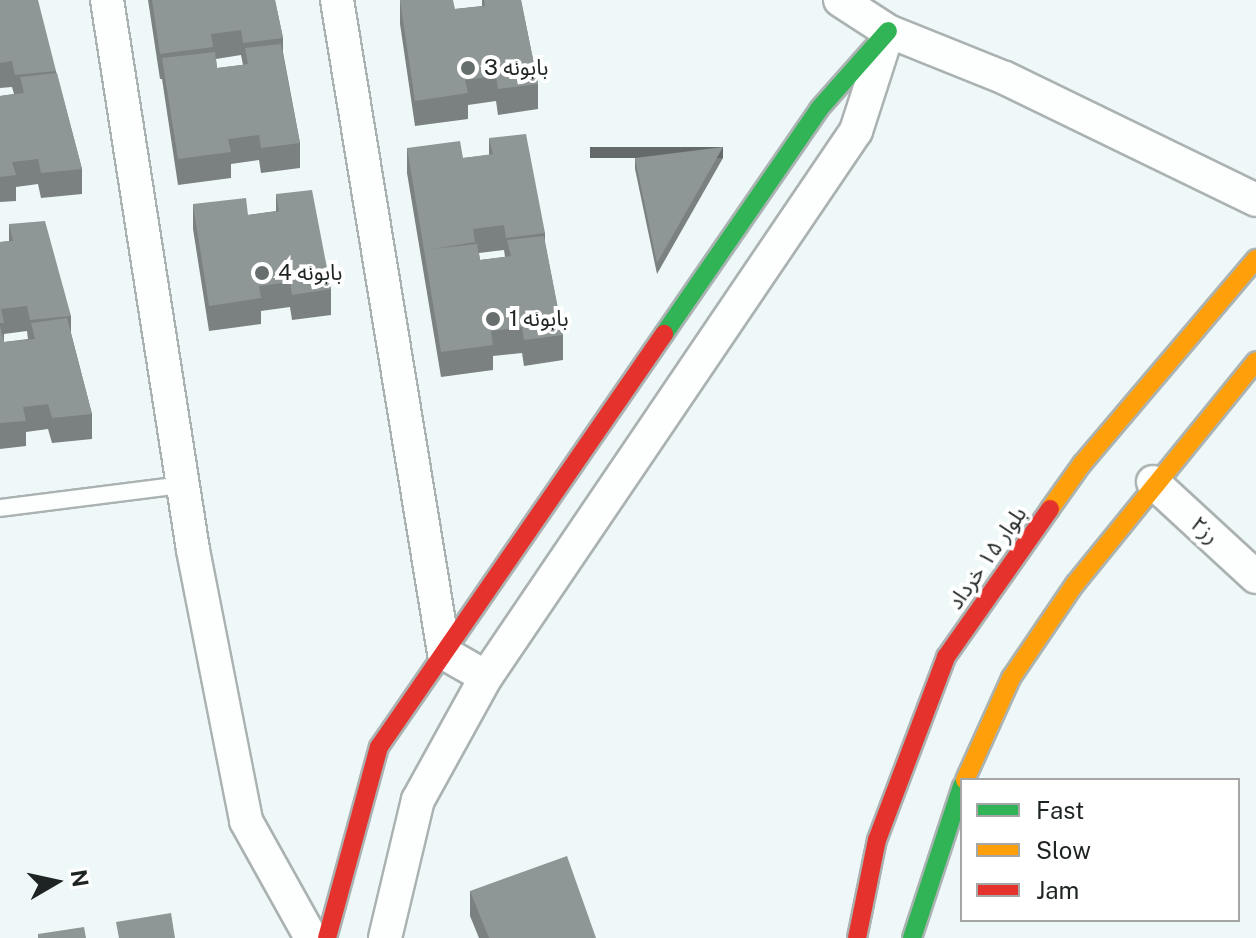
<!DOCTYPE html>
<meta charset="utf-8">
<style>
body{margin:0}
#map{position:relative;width:1256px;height:938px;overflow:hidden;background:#eff8f8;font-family:"Public Sans","Noto Sans Arabic",sans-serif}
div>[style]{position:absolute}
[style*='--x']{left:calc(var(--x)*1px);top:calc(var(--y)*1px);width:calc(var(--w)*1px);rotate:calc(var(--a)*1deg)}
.roads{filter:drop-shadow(2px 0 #abb2b2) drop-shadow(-2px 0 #abb2b2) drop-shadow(0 2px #abb2b2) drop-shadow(0 -2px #abb2b2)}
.lane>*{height:16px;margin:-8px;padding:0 8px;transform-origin:8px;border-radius:8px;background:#fdfefe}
.street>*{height:32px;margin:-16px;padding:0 16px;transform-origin:16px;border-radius:16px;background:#fdfefe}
.fast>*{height:18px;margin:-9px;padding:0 9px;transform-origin:9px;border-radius:9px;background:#30b455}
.slow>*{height:18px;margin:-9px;padding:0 9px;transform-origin:9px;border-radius:9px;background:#ff9f0a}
.jam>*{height:18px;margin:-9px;padding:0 9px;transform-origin:9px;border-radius:9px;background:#e5322d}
.wall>*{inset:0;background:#7b8181}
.shaded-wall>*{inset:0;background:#646969;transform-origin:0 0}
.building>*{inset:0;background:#8f9696}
.dots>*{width:22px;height:22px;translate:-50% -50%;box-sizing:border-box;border:4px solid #fff;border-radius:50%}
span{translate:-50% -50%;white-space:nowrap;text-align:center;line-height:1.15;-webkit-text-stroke:8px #fff;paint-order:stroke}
.poi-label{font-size:22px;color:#1e2424}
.left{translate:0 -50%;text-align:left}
.street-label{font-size:22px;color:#1e2424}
.legend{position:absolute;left:960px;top:778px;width:280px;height:144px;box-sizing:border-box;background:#fff;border:2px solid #a5a7a7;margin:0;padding:10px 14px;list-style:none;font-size:24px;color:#1e2424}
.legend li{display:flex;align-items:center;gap:16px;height:40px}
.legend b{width:40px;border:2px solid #a5a7a7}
.north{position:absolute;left:16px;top:842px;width:80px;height:80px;-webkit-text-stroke:6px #fff;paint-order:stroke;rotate:81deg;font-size:22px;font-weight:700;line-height:32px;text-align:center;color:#1e2424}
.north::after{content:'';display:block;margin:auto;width:28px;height:36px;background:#1e2424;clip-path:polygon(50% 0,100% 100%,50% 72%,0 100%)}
</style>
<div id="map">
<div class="roads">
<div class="lane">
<div style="--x:0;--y:508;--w:184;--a:-7.2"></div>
</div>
<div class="street">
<div style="--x:107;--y:0;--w:557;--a:81.11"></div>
<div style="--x:193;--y:550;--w:276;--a:78.9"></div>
<div style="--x:246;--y:821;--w:134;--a:60.9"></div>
<div style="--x:337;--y:0;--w:662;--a:80.69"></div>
<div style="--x:444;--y:653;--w:48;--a:29.7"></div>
<div style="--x:840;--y:0;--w:57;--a:32.9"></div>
<div style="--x:888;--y:31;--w:126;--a:21.9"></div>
<div style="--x:1005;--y:78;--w:279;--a:25.9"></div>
<div style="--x:1153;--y:482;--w:140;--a:42.7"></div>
<div style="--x:385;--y:938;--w:142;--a:-76.6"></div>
<div style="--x:418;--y:800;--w:141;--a:-61.1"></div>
<div style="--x:486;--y:677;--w:660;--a:-55.88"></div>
<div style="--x:856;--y:131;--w:95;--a:-72.1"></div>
</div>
<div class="fast">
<div style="--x:664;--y:334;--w:273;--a:-55.4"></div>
<div style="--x:819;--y:109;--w:104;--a:-48.5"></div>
<div style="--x:912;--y:938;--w:160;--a:-71.8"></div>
</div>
<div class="slow">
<div style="--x:1050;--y:509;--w:55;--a:-54.6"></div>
<div style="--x:1082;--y:464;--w:269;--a:-49.7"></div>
<div style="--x:965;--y:780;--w:112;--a:-65.7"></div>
<div style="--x:1011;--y:678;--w:114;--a:-55.8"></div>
<div style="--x:1075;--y:584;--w:287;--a:-50.9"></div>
</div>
<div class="jam">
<div style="--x:327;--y:938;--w:198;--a:-74.8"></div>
<div style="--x:379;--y:747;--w:502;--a:-55.39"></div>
<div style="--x:857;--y:938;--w:100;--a:-78.5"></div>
<div style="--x:877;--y:840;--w:196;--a:-69.3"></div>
<div style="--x:946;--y:657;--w:181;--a:-54.9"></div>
</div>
</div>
<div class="wall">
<div style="clip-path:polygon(0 0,56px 71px,82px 169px,82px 194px,41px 198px,38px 184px,16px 187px,16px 201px,0 202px,0 96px,14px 94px,12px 87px,0 88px)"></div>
<div style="clip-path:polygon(evenodd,148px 0,275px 0,283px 38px,283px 52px,300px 143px,300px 168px,261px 173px,259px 160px,231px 164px,231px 178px,178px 185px,162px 79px,160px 79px,148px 0,241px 55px,243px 65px,217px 68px,216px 59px,241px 55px)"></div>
<div style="clip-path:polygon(400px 0,455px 9px,482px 6px,482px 0,521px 0,538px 84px,538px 109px,498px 115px,496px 101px,468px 105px,468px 119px,415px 126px,400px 24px)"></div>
<div style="clip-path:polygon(evenodd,489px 138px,545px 233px,545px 243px,563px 335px,563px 360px,524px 366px,522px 353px,493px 356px,493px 370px,441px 377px,407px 173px,407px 148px,463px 158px,489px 155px,489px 138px,504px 250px,505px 257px,480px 260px,479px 253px,504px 250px)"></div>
<div style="clip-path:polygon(635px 158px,723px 158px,657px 274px,635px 169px)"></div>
<div style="clip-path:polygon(276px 194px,331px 289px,331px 315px,292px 320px,290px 307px,261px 311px,261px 324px,209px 331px,193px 229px,193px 204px,248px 215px,276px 211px)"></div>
<div style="clip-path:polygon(evenodd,9px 224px,71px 316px,71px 333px,92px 414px,92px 439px,52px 443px,48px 429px,26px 432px,26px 446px,0 449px,0 242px,9px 241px,9px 224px,27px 331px,28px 339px,4px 342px,4px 334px,27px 331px)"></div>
<div style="clip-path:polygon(470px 891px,596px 938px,479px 938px,470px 916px)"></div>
</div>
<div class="shaded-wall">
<div style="left:723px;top:147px;width:11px;height:133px;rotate:90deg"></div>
</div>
<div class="building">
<div style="clip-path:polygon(0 0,38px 0,56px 71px,15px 75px,12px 61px,0 63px)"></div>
<div style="clip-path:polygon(152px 0,275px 0,283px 38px,243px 43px,241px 30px,211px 34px,213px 47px,160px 54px)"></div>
<div style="clip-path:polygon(400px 0,453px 0,455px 9px,485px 6px,484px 0,521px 0,538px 84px,498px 89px,496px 76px,465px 80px,468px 93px,415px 101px)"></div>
<div style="clip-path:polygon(281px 44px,300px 143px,261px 148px,259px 135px,228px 139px,231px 152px,178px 159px,162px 58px,215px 52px,217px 68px,248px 64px,245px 48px)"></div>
<div style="clip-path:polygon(57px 73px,82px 169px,41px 173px,38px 159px,12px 162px,16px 175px,0 177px,0 96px,24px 93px,20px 77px)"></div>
<div style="clip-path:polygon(526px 134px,545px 233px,506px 238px,504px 225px,473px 229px,475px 242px,432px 249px,477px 244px,480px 260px,511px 256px,507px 240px,544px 236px,563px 335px,524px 340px,522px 327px,491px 331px,493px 345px,441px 352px,407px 148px,460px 141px,463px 158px,493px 154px,489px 138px)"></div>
<div style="clip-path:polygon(723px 147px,657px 263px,635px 158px)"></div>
<div style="clip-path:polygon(312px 190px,331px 289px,292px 295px,290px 282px,259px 286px,261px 298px,209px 306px,193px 204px,246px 198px,248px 215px,279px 211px,276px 194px)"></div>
<div style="clip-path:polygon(45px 221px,71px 316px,30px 320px,27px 306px,1px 309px,4px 323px,0 323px,0 242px,13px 241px,9px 224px)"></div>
<div style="clip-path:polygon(67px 318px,92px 414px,52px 418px,48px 404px,23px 407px,26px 421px,0 423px,0 326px,4px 342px,35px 339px,31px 323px)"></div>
<div style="clip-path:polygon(567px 856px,596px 938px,489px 938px,470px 891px)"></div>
<div style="clip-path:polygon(171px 913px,175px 938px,119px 938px,116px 922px)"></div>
<div style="clip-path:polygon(84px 927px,86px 938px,38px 938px,38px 934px)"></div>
</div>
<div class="dots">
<div style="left:468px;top:68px;background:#676e6e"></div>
<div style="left:262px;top:273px;background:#676e6e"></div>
<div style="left:493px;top:319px;background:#676e6e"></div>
</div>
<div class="poi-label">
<span class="left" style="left:484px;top:68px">بابونه 3</span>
<span class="left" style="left:278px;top:273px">بابونه 4</span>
<span class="left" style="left:509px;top:319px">بابونه 1</span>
</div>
<div class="street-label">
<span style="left:1205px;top:530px;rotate:43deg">رز۲</span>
<span style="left:987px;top:558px;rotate:-55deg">بلوار ۱۵ خرداد</span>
</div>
<ul class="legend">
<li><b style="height:10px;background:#30b455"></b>Fast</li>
<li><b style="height:10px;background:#ff9f0a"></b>Slow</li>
<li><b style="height:10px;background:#e5322d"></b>Jam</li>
</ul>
<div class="north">N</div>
</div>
